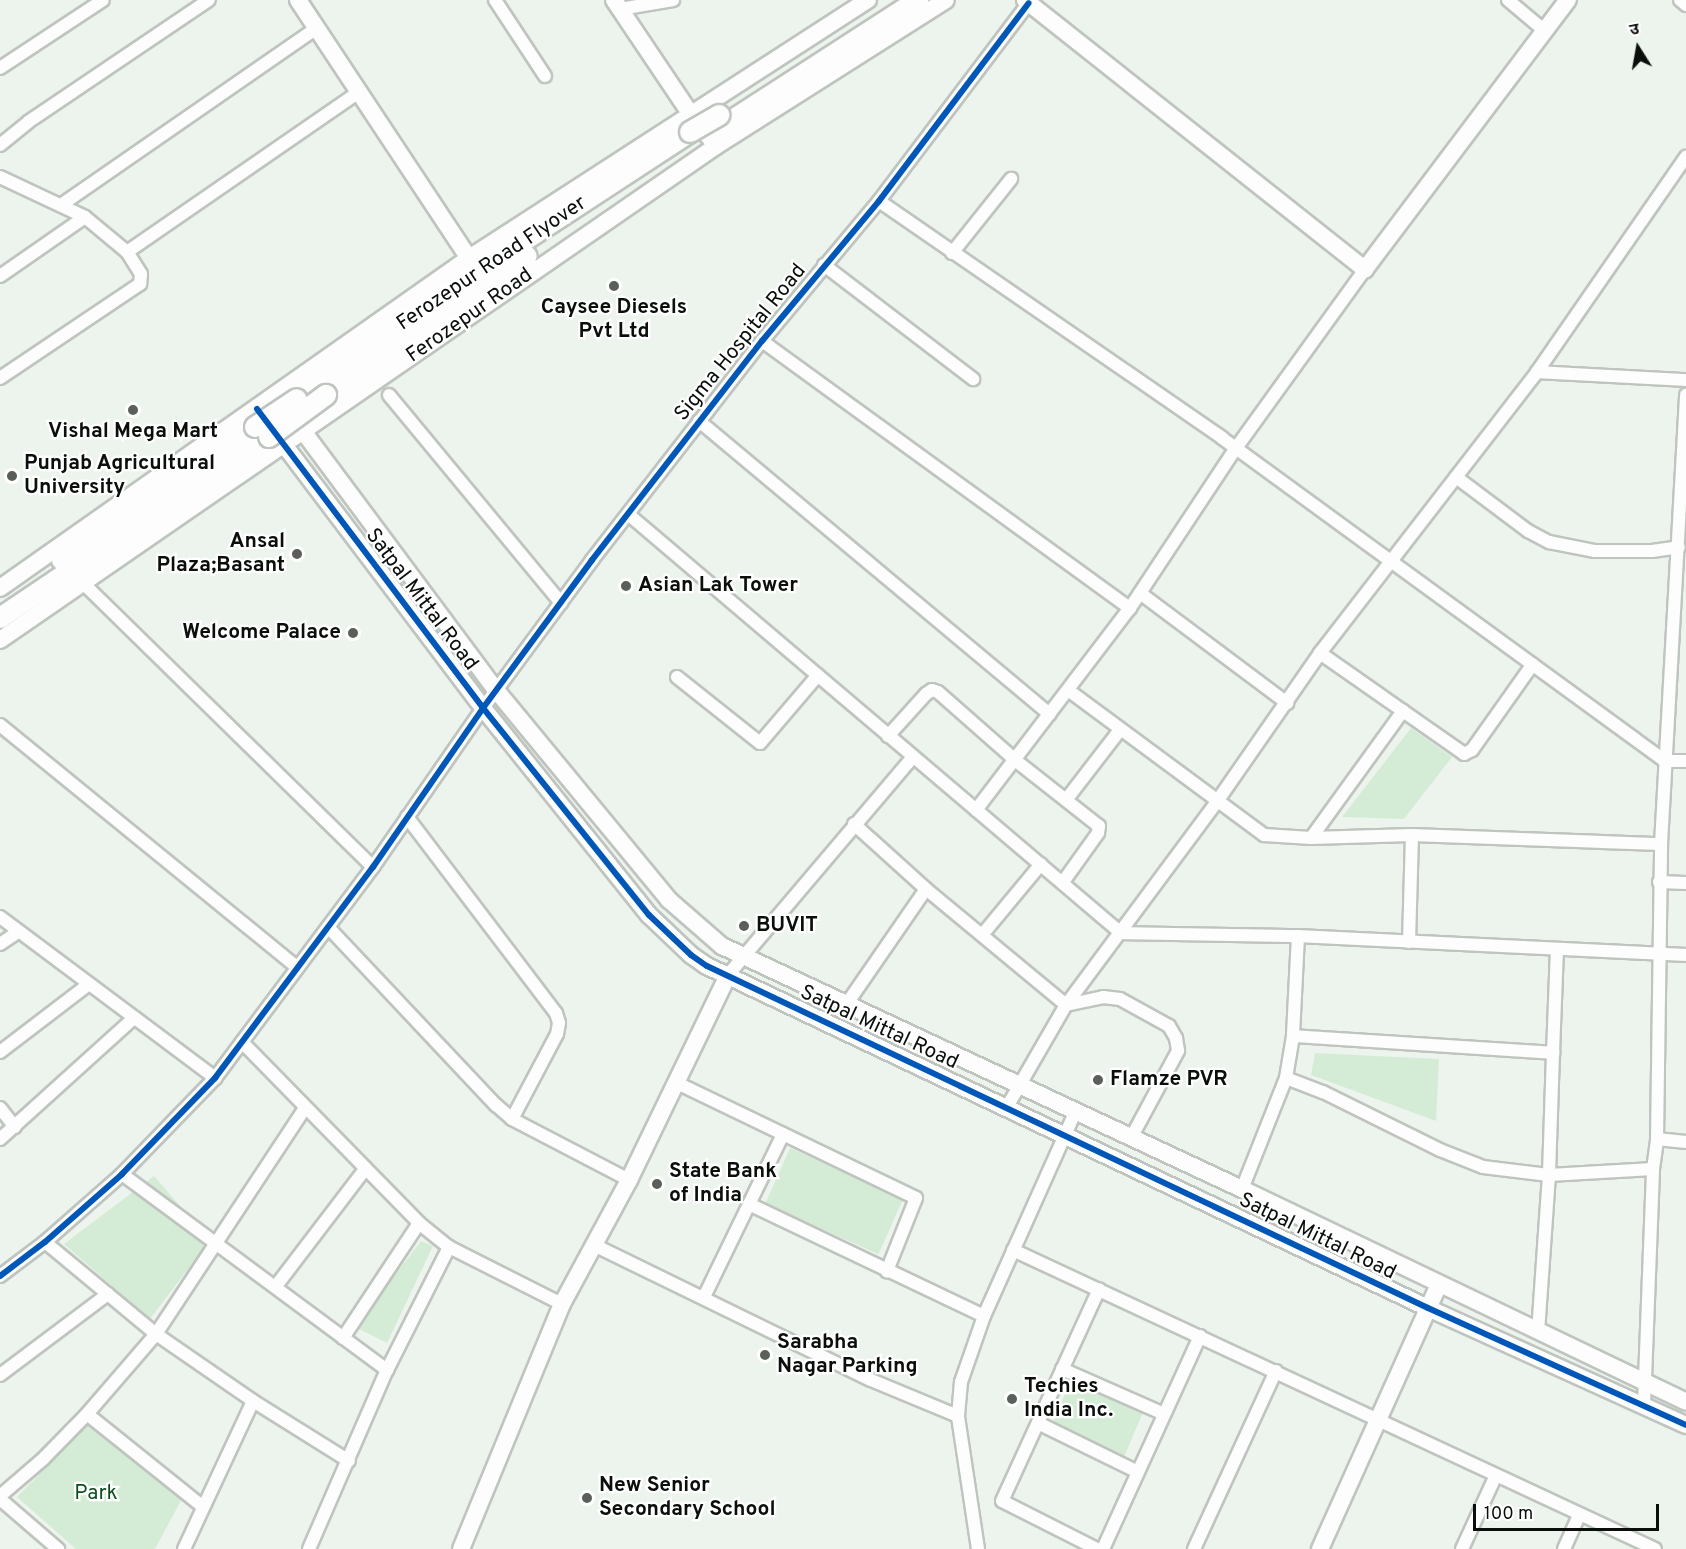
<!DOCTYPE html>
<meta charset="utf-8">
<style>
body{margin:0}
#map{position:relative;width:1686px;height:1549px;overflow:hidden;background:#edf4ee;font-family:Overpass,"Noto Sans Devanagari",sans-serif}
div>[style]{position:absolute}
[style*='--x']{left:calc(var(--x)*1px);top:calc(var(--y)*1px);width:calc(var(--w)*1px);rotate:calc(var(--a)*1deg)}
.green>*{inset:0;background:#d4ecd6;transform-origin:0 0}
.roads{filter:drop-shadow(2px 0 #bfc4bf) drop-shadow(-2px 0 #bfc4bf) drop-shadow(0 2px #bfc4bf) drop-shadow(0 -2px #bfc4bf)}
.street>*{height:12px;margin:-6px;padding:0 6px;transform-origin:6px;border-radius:6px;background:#fcfdfc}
.secondary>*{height:16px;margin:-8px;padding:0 8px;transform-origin:8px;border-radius:8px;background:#fcfdfc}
.primary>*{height:20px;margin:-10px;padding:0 10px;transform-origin:10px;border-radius:10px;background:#fcfdfc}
.bridges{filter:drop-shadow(2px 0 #bfc4bf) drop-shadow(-2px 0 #bfc4bf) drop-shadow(0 2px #bfc4bf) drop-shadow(0 -2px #bfc4bf)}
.primary-bridge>*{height:20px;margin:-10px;padding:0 10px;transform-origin:10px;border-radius:10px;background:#fcfdfc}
.cycleway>*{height:6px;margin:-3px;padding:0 3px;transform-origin:3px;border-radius:3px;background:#0057b8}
.dots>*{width:16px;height:16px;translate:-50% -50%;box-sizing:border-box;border:3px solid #fff;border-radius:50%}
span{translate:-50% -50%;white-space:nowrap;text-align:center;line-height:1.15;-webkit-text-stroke:4.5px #fff;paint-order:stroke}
.street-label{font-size:21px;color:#0b0f0b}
.poi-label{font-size:21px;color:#0b0f0b;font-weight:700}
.left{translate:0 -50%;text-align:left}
.right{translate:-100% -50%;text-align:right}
.park-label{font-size:21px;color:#104c20}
.north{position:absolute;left:1608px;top:18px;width:60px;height:60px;-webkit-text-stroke:4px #fff;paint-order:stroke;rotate:349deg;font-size:16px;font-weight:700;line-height:24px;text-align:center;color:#0b0f0b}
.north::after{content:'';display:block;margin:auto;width:21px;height:27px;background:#0b0f0b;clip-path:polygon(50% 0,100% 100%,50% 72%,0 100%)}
.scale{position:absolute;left:1473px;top:1504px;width:186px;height:27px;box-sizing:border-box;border:3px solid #0b0f0b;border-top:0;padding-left:8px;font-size:18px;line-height:21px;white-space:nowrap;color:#0b0f0b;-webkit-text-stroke:4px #fff;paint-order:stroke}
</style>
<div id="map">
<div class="green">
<div style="clip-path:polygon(1411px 728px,1452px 757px,1404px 819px,1342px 817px)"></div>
<div style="clip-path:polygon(1315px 1053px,1439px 1059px,1436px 1121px,1311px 1075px)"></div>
<div style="left:790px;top:1148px;width:124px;height:61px;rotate:24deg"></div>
<div style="clip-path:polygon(154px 1176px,210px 1240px,150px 1319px,64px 1244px)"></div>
<div style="clip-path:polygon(421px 1241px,433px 1246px,387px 1343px,355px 1327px)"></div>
<div style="left:1070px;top:1382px;width:79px;height:47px;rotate:23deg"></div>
<div style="clip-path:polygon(92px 1420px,184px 1495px,155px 1549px,76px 1549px,17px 1497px)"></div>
</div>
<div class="roads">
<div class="street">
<div style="--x:495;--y:0;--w:91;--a:56.7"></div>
<div style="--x:1508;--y:0;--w:48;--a:40"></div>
<div style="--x:1680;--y:0;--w:8;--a:40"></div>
<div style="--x:620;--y:9;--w:54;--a:-9.6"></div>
<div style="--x:0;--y:68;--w:123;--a:-33.4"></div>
<div style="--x:0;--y:145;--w:36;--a:-39"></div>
<div style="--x:28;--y:122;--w:218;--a:-34"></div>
<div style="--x:0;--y:177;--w:94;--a:25.2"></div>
<div style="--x:85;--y:217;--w:55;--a:39.8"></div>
<div style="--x:127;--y:252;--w:283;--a:-34.6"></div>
<div style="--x:879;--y:201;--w:417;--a:34.6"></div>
<div style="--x:1222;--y:438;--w:548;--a:36.1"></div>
<div style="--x:1665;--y:761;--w:21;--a:0"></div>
<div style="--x:61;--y:205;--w:311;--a:-34.7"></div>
<div style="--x:952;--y:253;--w:95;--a:-51.4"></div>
<div style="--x:824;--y:265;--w:188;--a:37.4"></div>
<div style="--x:0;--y:276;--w:103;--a:-34.8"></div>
<div style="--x:762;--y:341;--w:455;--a:36"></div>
<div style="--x:1537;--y:372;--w:149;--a:3.1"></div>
<div style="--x:0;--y:378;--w:169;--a:-33.9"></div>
<div style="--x:140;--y:284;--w:10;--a:-84"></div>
<div style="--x:141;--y:274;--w:26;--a:-122"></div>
<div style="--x:389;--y:395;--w:270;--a:50.4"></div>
<div style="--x:699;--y:421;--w:457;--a:39.9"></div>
<div style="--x:1456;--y:477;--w:90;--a:36.9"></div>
<div style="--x:1528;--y:531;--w:24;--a:28"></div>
<div style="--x:1549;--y:542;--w:47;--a:11.1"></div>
<div style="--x:1595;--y:551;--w:57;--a:0"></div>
<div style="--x:1652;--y:551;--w:27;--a:-8"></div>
<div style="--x:628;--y:514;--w:647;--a:40.36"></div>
<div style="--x:1121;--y:933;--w:177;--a:1"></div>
<div style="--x:1298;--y:936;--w:100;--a:92.9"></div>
<div style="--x:1293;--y:1036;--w:43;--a:99.5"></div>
<div style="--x:1286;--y:1078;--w:119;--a:111.6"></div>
<div style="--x:84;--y:584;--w:404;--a:44.4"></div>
<div style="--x:1140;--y:593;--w:184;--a:36.8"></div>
<div style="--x:1320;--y:653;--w:176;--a:35"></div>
<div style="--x:1464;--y:754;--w:9;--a:-27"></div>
<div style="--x:1472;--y:750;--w:105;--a:-54.7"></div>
<div style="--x:677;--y:677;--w:106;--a:38.5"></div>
<div style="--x:760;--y:743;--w:89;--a:-49.5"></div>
<div style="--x:1068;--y:690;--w:244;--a:36.5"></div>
<div style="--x:1264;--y:835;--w:47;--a:3.7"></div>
<div style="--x:1311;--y:838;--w:101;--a:-1.7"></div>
<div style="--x:1412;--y:835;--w:249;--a:2.1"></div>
<div style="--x:0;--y:725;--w:383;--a:39.2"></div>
<div style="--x:888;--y:736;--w:57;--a:-47.9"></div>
<div style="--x:926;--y:694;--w:7;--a:-34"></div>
<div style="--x:932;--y:690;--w:6;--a:18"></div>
<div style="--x:938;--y:692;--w:103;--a:41.4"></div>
<div style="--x:1015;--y:760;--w:107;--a:38.2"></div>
<div style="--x:1099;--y:826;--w:7;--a:98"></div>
<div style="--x:1098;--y:833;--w:60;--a:125.5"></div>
<div style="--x:1066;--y:800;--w:88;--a:-52.4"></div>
<div style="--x:976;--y:810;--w:254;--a:-52.7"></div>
<div style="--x:1130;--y:608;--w:192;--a:-56.5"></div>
<div style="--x:1236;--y:448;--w:221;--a:-54.2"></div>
<div style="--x:407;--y:817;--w:246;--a:52.8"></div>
<div style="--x:556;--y:1013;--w:10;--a:73"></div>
<div style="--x:559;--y:1023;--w:11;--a:100"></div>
<div style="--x:557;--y:1034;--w:96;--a:117.9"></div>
<div style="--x:854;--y:824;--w:97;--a:42.1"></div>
<div style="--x:926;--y:889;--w:182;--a:39.6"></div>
<div style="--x:1066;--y:1005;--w:38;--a:-12"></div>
<div style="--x:1103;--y:997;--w:17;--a:7"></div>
<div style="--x:1120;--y:999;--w:56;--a:28.9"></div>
<div style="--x:1169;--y:1026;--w:14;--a:60"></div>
<div style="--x:1176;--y:1038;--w:13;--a:81"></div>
<div style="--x:1178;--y:1051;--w:99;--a:118.4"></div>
<div style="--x:1311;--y:838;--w:157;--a:-54.1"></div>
<div style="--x:1659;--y:882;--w:27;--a:2"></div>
<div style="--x:0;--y:917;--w:269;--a:36.8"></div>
<div style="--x:328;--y:927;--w:245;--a:46.7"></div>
<div style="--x:496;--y:1105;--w:21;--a:41"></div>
<div style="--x:512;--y:1119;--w:132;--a:27.5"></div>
<div style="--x:982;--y:935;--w:92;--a:-50.3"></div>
<div style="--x:1298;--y:936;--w:388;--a:2.8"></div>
<div style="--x:1409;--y:942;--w:107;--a:-88.4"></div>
<div style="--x:0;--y:944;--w:22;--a:-34"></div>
<div style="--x:728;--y:975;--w:286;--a:-49.7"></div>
<div style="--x:846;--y:1005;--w:141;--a:-55.4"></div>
<div style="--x:1293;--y:1036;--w:261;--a:3.7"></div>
<div style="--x:1553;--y:1053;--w:122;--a:91.9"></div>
<div style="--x:1549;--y:1175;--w:157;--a:94"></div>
<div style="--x:242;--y:1042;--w:253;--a:45.6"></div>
<div style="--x:419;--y:1223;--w:38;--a:39"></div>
<div style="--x:0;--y:1052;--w:112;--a:-37.4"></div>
<div style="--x:1553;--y:1053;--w:103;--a:-87.8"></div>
<div style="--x:1286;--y:1078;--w:40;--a:21"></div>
<div style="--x:1323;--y:1092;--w:131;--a:26.4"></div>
<div style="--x:1440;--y:1150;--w:46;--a:21.6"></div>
<div style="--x:1483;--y:1167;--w:66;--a:6.9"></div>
<div style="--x:1549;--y:1175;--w:104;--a:-3.3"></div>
<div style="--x:677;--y:1083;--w:265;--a:25.7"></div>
<div style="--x:916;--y:1198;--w:79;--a:111.7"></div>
<div style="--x:1007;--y:1107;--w:118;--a:-60"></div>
<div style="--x:1066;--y:1005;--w:255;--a:-53.4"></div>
<div style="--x:1218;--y:800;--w:179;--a:-55.2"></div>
<div style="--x:1320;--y:653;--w:355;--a:-52.3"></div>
<div style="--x:1537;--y:372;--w:262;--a:-55.3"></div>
<div style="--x:0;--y:1108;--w:24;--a:52"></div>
<div style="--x:0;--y:1139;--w:181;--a:-42.1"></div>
<div style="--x:1657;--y:1139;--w:29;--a:6"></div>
<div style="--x:122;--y:1174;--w:330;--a:36.5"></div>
<div style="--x:749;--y:1204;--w:260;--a:25.5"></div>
<div style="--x:45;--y:1242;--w:144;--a:39.7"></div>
<div style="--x:156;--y:1334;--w:118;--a:34.6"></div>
<div style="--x:594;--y:1245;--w:308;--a:26"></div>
<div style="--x:871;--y:1380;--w:94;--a:22.5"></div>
<div style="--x:1013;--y:1250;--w:708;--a:24.97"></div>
<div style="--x:0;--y:1276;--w:56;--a:-37.1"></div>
<div style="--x:45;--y:1242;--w:103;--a:-41.4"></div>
<div style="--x:122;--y:1174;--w:134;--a:-45.9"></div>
<div style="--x:215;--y:1078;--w:264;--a:-53.2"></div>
<div style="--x:373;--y:867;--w:193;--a:-55.3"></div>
<div style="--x:483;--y:708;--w:184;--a:-53.6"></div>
<div style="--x:592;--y:560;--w:277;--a:-52.2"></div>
<div style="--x:762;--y:341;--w:182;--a:-50.1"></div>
<div style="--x:879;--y:201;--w:248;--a:-52.9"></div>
<div style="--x:276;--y:1286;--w:148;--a:-52.7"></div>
<div style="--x:704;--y:1297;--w:181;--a:-64.1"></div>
<div style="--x:343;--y:1338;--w:138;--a:-56.5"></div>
<div style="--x:1062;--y:1369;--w:111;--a:23.8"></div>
<div style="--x:0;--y:1375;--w:135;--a:-36.9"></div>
<div style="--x:1644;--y:1405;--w:236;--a:-87.8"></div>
<div style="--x:1653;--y:1169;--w:30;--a:-82"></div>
<div style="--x:1657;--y:1139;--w:295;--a:-89.2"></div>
<div style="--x:1661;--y:844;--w:450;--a:-86.8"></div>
<div style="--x:87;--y:1414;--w:149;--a:38.7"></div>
<div style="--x:1038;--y:1423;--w:111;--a:26.1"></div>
<div style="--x:0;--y:1496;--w:57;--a:-40.7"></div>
<div style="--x:43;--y:1459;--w:63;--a:-45.6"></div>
<div style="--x:87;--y:1414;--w:106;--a:-49.2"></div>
<div style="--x:156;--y:1334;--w:271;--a:-56.6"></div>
<div style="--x:0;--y:1499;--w:77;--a:40.8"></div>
<div style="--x:184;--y:1549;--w:163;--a:-65"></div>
<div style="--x:253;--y:1401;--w:113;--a:32"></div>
<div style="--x:309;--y:1549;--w:195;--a:-66.5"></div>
<div style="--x:387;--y:1370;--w:138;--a:-63.2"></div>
<div style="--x:449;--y:1247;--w:127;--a:26.8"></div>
<div style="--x:978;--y:1549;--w:134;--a:-98.6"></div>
<div style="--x:958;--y:1416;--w:34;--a:-85"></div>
<div style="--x:961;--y:1382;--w:70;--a:-70.8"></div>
<div style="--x:984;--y:1316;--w:222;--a:-65.9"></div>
<div style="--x:1097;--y:1549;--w:106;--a:-153.2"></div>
<div style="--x:1002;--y:1501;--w:233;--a:-65.4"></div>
<div style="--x:1103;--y:1549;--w:234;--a:-65.5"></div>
<div style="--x:1194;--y:1549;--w:196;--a:-65.3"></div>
<div style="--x:1462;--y:1549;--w:81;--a:-65.3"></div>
<div style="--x:1564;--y:1549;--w:37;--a:-66"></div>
</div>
<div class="secondary">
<div style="--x:298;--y:0;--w:310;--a:56.5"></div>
<div style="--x:614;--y:0;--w:140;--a:56.1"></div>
<div style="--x:692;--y:116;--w:38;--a:51"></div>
<div style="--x:1025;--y:0;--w:434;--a:38.4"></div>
<div style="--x:1365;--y:269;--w:337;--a:-53"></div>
<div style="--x:276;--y:395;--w:368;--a:53.3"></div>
<div style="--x:496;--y:690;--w:272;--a:50.5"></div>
<div style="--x:669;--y:900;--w:70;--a:41"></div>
<div style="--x:722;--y:946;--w:574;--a:25.05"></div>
<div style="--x:1242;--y:1189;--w:492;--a:25.6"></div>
<div style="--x:257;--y:409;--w:375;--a:52.9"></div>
<div style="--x:483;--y:708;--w:265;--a:51.3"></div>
<div style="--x:649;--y:915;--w:58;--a:43.6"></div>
<div style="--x:691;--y:955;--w:19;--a:35"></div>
<div style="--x:707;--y:966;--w:798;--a:25.38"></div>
<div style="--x:1428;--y:1308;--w:283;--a:24.4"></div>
<div style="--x:0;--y:588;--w:573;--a:-35.13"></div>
<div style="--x:469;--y:258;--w:475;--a:-32.9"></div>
<div style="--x:0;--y:640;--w:870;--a:-34.6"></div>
<div style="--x:716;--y:146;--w:272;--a:-32.4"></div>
<div style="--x:461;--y:1549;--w:265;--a:-67.6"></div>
<div style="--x:562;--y:1304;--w:141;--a:-61.6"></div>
<div style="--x:629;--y:1180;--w:228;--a:-64.2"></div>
<div style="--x:1320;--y:1549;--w:290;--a:-65.8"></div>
</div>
<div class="primary">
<div style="--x:722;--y:127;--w:234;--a:-32.9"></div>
<div style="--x:326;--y:395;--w:244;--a:-34.7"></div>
<div style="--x:297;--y:399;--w:223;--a:-35.3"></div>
<div style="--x:479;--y:270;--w:252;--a:-33.2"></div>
<div style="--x:62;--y:560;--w:234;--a:-34.6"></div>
<div style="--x:0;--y:618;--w:324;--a:-33.9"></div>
</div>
</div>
<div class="bridges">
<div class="primary-bridge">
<div style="--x:690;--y:132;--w:34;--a:-30"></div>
<div style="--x:255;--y:427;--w:50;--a:-33.7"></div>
<div style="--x:269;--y:437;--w:71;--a:-36.4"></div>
</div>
</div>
<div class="cycleway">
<div style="--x:257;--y:409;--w:375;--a:52.9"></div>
<div style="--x:483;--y:708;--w:265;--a:51.3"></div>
<div style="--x:649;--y:915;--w:58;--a:43.6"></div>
<div style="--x:691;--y:955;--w:19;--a:35"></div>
<div style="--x:707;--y:966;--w:798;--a:25.38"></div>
<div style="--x:1428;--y:1308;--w:283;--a:24.4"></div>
<div style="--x:0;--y:1276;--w:56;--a:-37.1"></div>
<div style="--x:45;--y:1242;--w:103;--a:-41.4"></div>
<div style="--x:122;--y:1174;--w:134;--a:-45.9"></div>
<div style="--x:215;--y:1078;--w:264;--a:-53.2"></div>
<div style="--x:373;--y:867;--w:193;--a:-55.3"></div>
<div style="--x:483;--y:708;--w:184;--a:-53.6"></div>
<div style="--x:592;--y:560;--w:277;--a:-52.2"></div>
<div style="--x:762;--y:341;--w:182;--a:-50.1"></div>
<div style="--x:879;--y:201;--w:248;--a:-52.9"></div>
</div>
<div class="dots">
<div style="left:614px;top:286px;background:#5a5f5a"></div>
<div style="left:133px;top:410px;background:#5a5f5a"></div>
<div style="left:12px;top:476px;background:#5a5f5a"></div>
<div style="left:297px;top:554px;background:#5a5f5a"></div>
<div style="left:626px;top:586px;background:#5a5f5a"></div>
<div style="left:353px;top:633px;background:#5a5f5a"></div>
<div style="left:744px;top:926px;background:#5a5f5a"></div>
<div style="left:1098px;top:1080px;background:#5a5f5a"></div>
<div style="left:657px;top:1184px;background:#5a5f5a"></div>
<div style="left:765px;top:1355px;background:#5a5f5a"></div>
<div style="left:1012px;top:1399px;background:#5a5f5a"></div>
<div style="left:587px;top:1498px;background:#5a5f5a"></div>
</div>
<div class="street-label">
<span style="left:492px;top:264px;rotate:-34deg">Ferozepur Road Flyover</span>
<span style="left:470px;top:316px;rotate:-35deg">Ferozepur Road</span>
<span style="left:741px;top:343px;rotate:-51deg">Sigma Hospital Road</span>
<span style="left:421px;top:600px;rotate:53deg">Satpal Mittal Road</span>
<span style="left:879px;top:1028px;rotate:25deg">Satpal Mittal Road</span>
<span style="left:1317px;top:1237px;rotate:26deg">Satpal Mittal Road</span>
</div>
<div class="poi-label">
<span style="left:614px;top:320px">Caysee Diesels<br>Pvt Ltd</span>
<span style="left:133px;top:432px">Vishal Mega Mart</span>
<span class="left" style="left:24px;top:476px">Punjab Agricultural<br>University</span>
<span class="right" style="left:285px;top:554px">Ansal<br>Plaza;Basant</span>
<span class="left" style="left:638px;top:586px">Asian Lak Tower</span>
<span class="right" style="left:341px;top:633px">Welcome Palace</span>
<span class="left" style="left:756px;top:926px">BUVIT</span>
<span class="left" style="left:1110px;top:1080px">Flamze PVR</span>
<span class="left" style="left:669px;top:1184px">State Bank<br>of India</span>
<span class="left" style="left:777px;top:1355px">Sarabha<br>Nagar Parking</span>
<span class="left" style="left:1024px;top:1399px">Techies<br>India Inc.</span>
<span class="left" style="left:599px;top:1498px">New Senior<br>Secondary School</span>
</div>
<div class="park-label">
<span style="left:96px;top:1494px">Park</span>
</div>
<div class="north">उ</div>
<div class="scale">100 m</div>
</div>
